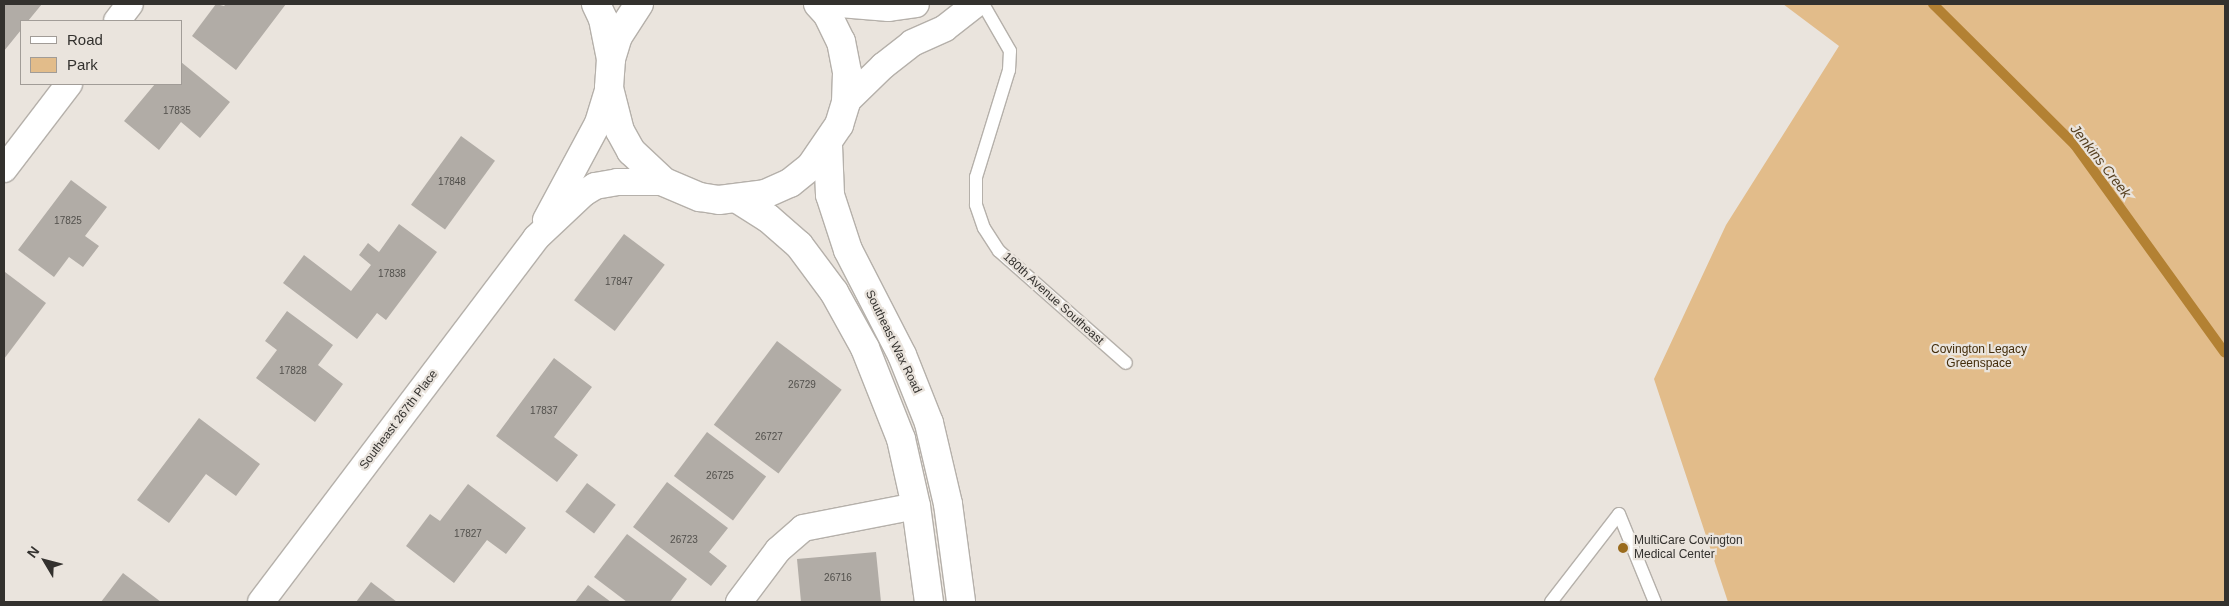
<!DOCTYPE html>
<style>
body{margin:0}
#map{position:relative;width:2229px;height:606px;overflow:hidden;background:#eae4dd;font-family:Helvetica,sans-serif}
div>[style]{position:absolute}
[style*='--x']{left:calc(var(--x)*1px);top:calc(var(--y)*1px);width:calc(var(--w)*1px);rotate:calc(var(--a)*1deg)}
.green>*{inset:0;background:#e2bc8a}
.stream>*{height:10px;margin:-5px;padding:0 5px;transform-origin:5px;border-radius:5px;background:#b38133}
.building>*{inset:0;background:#b1aca6;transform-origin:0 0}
.roads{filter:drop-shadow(1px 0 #b5b0aa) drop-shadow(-1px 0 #b5b0aa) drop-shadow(0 1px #b5b0aa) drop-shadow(0 -1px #b5b0aa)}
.lane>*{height:12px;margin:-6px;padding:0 6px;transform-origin:6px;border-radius:6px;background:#fff}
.street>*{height:26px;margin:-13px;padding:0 13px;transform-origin:13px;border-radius:13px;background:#fff}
.secondary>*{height:28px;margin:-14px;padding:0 14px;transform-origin:14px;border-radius:14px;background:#fff}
.dots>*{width:14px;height:14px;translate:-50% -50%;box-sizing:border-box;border:2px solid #eae4dd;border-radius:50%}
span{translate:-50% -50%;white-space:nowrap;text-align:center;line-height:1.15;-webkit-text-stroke:4.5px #eae4dd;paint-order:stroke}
.number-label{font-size:10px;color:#52504c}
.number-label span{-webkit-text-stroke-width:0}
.street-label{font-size:12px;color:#33312e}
.park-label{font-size:12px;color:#422c0a}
.poi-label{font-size:12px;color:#33312e}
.left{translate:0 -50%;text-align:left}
.water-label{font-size:14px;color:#553f1f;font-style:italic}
.frame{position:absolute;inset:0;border:5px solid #33312e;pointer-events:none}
.legend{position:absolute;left:20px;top:20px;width:162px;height:65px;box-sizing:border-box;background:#eae4dd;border:1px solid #a19c97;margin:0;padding:6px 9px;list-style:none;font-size:15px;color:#33312e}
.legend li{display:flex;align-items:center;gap:10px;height:25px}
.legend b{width:25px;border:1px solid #a19c97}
.north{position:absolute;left:20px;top:536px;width:50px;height:50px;-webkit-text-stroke:4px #eae4dd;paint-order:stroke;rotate:307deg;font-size:14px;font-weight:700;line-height:20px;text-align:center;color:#33312e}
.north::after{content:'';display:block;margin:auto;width:18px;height:22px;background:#33312e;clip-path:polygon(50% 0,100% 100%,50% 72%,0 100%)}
</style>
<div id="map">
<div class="green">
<div style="clip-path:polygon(1783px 4px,2225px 4px,2225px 602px,1728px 602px,1654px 379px,1726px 225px,1839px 46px)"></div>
</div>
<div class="stream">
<div style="--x:1933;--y:4;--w:200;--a:44.8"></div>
<div style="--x:2075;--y:145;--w:256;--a:54.2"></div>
</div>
<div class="building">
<div style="clip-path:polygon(4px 4px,42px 4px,28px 21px,21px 21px,21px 30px,4px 51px)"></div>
<div style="clip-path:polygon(216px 4px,224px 6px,226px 4px,286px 4px,236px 70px,192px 36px)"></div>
<div style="clip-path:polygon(181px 62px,230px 102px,200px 138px,181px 122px,159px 150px,124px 121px,155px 84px,181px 84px)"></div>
<div style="left:461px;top:136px;width:42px;height:85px;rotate:36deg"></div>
<div style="clip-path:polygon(71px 180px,107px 207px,85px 236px,99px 246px,83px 267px,69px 257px,54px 277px,18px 250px)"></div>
<div style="clip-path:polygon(399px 224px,437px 252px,386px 320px,377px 313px,357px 339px,283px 283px,304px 255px,351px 291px,371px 265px,359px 255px,368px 243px,379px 252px)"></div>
<div style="left:624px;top:234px;width:51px;height:83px;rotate:37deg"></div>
<div style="clip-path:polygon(5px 272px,46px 303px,4px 359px,4px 274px)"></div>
<div style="clip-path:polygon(287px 311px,333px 345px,318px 365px,343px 384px,315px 422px,256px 378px,277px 350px,265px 341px)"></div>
<div style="left:777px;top:341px;width:81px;height:105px;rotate:37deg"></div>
<div style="clip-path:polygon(554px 358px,592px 387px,554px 437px,578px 455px,557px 482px,496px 436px)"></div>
<div style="clip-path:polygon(199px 418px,260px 464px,236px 496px,206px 474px,169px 523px,137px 500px)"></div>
<div style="left:707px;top:432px;width:74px;height:55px;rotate:37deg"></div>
<div style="clip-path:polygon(667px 482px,728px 528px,709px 552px,727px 566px,711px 586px,633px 527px)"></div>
<div style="left:587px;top:483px;width:36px;height:36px;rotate:37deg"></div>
<div style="clip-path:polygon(468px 484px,526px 528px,506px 554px,487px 540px,454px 583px,406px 546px,430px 514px,440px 521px)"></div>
<div style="clip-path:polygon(627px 534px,687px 579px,670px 602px,627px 602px,594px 577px)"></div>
<div style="clip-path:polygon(876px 552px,881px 602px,801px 602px,797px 559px)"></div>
<div style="clip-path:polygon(123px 573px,161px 602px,101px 602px)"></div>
<div style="clip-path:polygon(371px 582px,397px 602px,356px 602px)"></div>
<div style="clip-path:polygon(588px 585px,611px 602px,575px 602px)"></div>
</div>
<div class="roads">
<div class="lane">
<div style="--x:983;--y:4;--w:54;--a:60.1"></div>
<div style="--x:1010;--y:51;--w:19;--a:93"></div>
<div style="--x:1009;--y:70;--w:112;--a:107.1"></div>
<div style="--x:976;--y:177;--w:28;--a:90"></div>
<div style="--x:976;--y:205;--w:24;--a:71"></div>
<div style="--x:984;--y:228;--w:27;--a:57"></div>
<div style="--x:999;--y:251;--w:169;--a:41.4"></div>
<div style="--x:1551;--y:602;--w:111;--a:-52.3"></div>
<div style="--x:1619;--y:514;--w:95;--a:67.8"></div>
</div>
<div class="street">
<div style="--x:840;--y:4;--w:49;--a:4.7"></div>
<div style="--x:889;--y:8;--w:27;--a:-8"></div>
<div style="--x:117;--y:21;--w:21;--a:-53"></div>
<div style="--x:846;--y:102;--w:52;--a:-44.2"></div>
<div style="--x:883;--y:66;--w:37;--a:-38"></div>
<div style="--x:912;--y:43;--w:36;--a:-24"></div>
<div style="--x:945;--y:28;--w:39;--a:-38"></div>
<div style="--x:4;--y:169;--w:107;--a:-52.6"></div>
<div style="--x:546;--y:220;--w:110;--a:-61.8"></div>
<div style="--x:598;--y:123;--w:37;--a:-73"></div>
<div style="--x:261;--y:602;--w:456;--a:-52.9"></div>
<div style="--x:536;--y:238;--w:66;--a:-43.2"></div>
<div style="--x:584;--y:193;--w:13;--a:-32"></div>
<div style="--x:595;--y:186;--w:22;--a:-10"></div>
<div style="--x:617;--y:182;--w:47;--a:0"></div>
<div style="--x:739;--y:602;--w:65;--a:-53.1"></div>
<div style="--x:778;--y:550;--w:33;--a:-41"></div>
<div style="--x:803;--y:528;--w:115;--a:-11"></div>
</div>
<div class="secondary">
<div style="--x:596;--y:4;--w:17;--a:65"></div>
<div style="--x:603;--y:19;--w:41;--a:78.7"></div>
<div style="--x:639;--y:4;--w:38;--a:123"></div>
<div style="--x:618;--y:36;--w:24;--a:107"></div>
<div style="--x:611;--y:59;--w:29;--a:94"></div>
<div style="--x:609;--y:88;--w:44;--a:75.7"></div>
<div style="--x:620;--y:131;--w:23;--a:61"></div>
<div style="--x:631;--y:151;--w:45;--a:43.2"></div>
<div style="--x:664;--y:182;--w:39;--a:23"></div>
<div style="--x:700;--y:197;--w:19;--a:9"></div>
<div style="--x:719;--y:200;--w:46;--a:-7.4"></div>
<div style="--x:765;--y:194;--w:27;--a:-24"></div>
<div style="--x:790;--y:183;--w:27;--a:-39"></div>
<div style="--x:811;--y:166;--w:50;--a:-55.7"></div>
<div style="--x:839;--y:125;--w:24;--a:-73"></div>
<div style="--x:846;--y:102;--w:30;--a:-88"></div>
<div style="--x:847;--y:72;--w:31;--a:-101"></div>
<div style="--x:841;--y:42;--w:30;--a:-116"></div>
<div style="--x:828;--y:15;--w:15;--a:-132"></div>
<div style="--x:828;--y:145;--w:50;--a:87.7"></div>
<div style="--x:830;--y:195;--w:58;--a:71.9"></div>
<div style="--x:848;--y:250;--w:118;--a:62.8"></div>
<div style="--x:902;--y:355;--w:73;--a:68.3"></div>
<div style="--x:929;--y:423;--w:83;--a:76.8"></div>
<div style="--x:948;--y:504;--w:99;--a:82.4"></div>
<div style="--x:739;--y:200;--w:34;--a:32"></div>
<div style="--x:768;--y:218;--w:41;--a:41.1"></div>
<div style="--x:799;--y:245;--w:59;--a:53.3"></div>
<div style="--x:834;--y:292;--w:64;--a:61"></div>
<div style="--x:865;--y:348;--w:98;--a:68.4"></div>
<div style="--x:901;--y:439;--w:69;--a:77.4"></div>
<div style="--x:916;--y:506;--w:97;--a:82.3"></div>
</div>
</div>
<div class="dots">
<div style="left:1623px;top:548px;background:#9a6b1d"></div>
</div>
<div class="number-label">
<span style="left:177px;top:111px">17835</span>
<span style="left:452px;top:182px">17848</span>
<span style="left:68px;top:221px">17825</span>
<span style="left:392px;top:274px">17838</span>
<span style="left:619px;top:282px">17847</span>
<span style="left:293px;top:371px">17828</span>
<span style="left:802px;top:385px">26729</span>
<span style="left:544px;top:411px">17837</span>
<span style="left:769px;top:437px">26727</span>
<span style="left:720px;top:476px">26725</span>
<span style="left:468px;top:534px">17827</span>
<span style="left:684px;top:540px">26723</span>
<span style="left:838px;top:578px">26716</span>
</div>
<div class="street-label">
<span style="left:1053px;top:299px;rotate:42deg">180th Avenue Southeast</span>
<span style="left:893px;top:342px;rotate:64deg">Southeast Wax Road</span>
<span style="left:399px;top:420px;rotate:-53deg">Southeast 267th Place</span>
</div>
<div class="park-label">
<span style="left:1979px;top:357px">Covington Legacy<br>Greenspace</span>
</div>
<div class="poi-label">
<span class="left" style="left:1634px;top:548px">MultiCare Covington<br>Medical Center</span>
</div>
<div class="water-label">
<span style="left:2101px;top:161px;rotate:52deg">Jenkins Creek</span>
</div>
<div class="frame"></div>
<ul class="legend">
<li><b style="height:6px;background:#fff"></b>Road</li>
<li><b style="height:14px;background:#e2bc8a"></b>Park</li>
</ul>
<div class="north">N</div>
</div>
